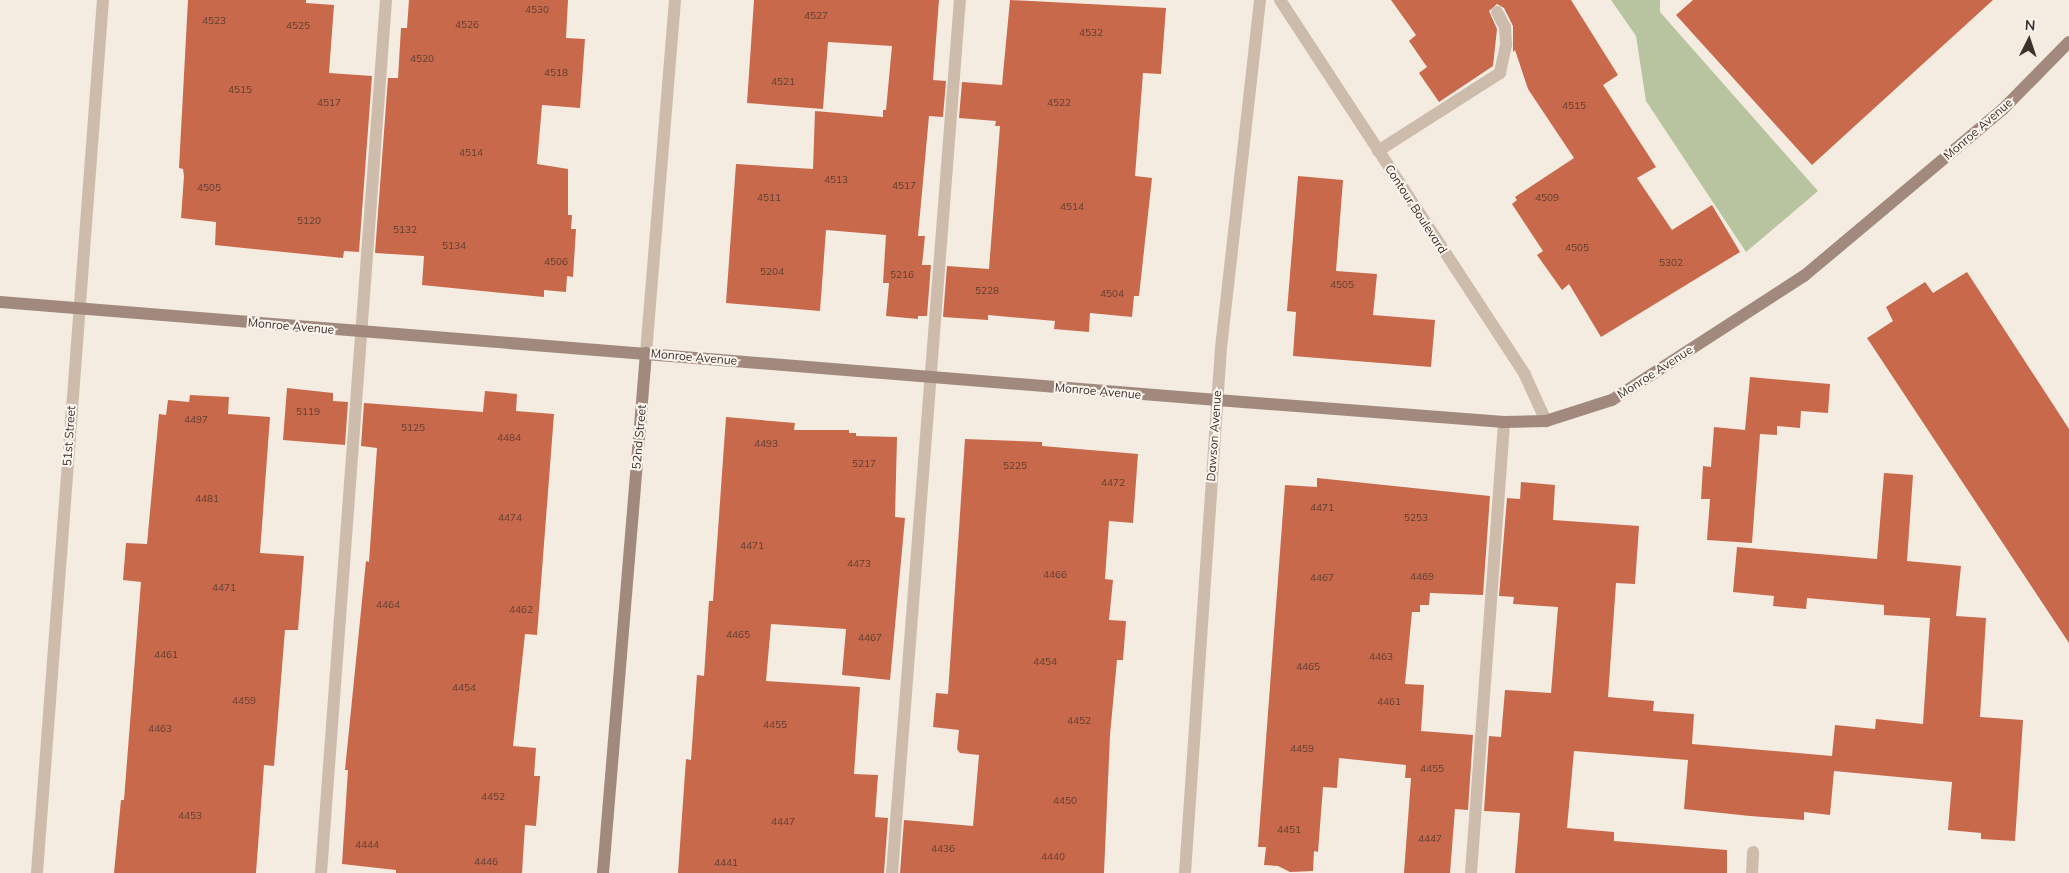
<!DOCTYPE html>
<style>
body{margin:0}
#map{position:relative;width:2069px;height:873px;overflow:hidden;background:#f4ebe1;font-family:Mulish,sans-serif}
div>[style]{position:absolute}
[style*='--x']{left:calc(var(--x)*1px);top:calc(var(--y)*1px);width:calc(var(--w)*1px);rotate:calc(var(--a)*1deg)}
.green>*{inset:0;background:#b8c4a0}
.building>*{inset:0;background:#c8694b}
.lane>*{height:12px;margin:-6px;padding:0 6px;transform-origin:6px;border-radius:6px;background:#cdbbac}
.street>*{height:12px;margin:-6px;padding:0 6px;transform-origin:6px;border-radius:6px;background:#cdbbac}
.secondary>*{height:12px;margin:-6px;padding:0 6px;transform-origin:6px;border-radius:6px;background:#a18a7d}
span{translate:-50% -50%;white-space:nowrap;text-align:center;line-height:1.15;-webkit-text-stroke:4px #fbf5ee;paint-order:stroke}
.number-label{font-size:10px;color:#5e3e33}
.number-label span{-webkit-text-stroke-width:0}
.street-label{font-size:12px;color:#3b302b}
.north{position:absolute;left:2004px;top:15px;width:50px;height:50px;-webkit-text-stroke:4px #fbf5ee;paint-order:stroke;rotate:4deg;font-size:14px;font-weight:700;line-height:20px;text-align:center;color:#3b302b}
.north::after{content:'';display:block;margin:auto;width:18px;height:22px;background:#3b302b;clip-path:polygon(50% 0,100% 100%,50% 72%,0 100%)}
</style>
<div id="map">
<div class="green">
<div style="clip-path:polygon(1611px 0,1660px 0,1660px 12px,1818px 191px,1746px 252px,1646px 101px,1636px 36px)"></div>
</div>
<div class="building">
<div style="clip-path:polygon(188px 0,306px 0,306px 3px,334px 5px,329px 73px,372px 76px,359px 252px,344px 251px,343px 258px,215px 245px,216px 222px,181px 218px,184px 176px,183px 169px,179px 168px)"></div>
<div style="clip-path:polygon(409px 0,568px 0,566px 38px,585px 39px,580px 108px,542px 105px,537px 164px,568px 169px,568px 215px,572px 215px,571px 229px,576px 229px,573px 277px,567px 276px,566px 292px,544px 290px,544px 297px,422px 285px,424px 256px,375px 253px,388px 78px,398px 78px,401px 28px,407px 28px)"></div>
<div style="clip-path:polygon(754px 0,939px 0,933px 80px,946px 81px,943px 117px,929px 116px,918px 236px,925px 236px,922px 265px,931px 265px,927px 316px,918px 316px,918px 319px,886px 316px,889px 283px,883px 283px,886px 235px,826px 230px,820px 311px,726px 303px,736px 164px,813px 169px,815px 111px,883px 117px,883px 110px,886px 110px,892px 46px,828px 42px,823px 109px,747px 103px)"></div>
<div style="clip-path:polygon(1010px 0,1166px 8px,1161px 74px,1143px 73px,1135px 176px,1152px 178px,1139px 296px,1134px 296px,1132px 317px,1090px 313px,1089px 332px,1054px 329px,1055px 321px,988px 315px,988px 320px,943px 317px,947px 266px,989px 269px,1000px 126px,995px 126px,996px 121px,959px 118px,962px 82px,1002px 85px)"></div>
<div style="clip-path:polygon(1391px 0,1571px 0,1618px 75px,1603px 85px,1656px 167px,1637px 178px,1672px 230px,1712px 205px,1740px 252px,1601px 337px,1569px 284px,1562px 290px,1537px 255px,1543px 251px,1512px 204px,1517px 200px,1515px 197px,1574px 158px,1528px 89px,1515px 50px,1513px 52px,1513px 26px,1504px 8px,1497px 4px,1489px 11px,1497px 29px,1493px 66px,1439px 102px,1419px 73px,1427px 67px,1409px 41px,1416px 35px)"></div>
<div style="clip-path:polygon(1693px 0,1993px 0,1812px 165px,1676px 15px)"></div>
<div style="clip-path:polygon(1298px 176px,1343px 180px,1336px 271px,1377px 274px,1373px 315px,1435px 320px,1431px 367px,1293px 356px,1296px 312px,1287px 311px)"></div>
<div style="clip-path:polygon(1967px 272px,2069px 429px,2069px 643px,1867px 338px,1893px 321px,1886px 307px,1925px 282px,1933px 293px)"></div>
<div style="clip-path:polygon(1750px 377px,1830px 384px,1828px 413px,1801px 411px,1800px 428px,1777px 426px,1777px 435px,1760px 434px,1752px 543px,1707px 540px,1710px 499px,1701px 499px,1703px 466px,1711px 467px,1714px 427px,1745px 430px)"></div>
<div style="clip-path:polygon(287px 388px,333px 393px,333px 401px,348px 402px,345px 445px,283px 440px)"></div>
<div style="clip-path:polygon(485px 391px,517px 394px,516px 411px,554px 414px,537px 635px,525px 634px,513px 746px,536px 748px,534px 776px,540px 776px,536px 826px,525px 825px,522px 873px,396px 873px,396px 870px,342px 864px,348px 770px,345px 770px,366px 561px,369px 562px,377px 448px,361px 446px,364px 403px,483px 412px)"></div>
<div style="clip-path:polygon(190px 395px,229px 397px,228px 414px,270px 417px,260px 553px,304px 556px,298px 630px,285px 630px,274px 766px,264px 765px,256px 873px,114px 873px,121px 800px,124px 800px,141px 582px,123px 580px,126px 543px,147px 544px,159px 414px,166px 415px,168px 400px,189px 402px)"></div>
<div style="clip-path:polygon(726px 417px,795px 423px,794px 430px,849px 430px,849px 433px,856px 433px,856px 436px,897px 437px,895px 517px,905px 518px,890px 680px,842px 675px,846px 629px,771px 624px,766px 681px,860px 687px,854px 774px,878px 775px,875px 817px,888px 818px,884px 873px,678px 873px,686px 759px,691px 760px,697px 675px,704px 676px,709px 601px,713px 601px)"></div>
<div style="clip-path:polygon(965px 439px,1042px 442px,1042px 446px,1138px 454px,1133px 523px,1109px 521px,1105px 579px,1113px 580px,1109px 620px,1126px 621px,1123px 660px,1117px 660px,1110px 735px,1104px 873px,900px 873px,904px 820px,973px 826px,979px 755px,960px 753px,957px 749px,959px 730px,933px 727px,936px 693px,948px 694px)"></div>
<div style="clip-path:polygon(1884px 473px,1913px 475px,1907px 561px,1961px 566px,1956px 616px,1986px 618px,1980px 717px,2023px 720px,2015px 841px,1981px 839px,1981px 833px,1948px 830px,1952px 782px,1834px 771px,1830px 815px,1804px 812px,1804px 820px,1750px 816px,1684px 809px,1688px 760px,1574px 751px,1567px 828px,1614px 832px,1614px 841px,1727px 850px,1727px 873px,1515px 873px,1520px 813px,1484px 811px,1489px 736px,1501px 737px,1505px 690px,1551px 693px,1558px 607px,1513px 604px,1514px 597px,1499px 596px,1507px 498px,1520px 499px,1521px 482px,1555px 485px,1553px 520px,1639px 526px,1635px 584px,1616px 583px,1608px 697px,1654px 701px,1653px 711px,1694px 714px,1692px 744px,1832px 756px,1835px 725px,1875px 729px,1876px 719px,1923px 724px,1930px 618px,1884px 615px,1884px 605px,1807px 598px,1806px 609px,1773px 606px,1774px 596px,1733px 592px,1737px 547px,1877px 559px)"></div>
<div style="clip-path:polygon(1317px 478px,1490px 496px,1483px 595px,1430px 593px,1429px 605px,1420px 605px,1420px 612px,1412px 612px,1405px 684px,1424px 685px,1421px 731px,1473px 735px,1468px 810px,1455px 809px,1450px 873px,1404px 873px,1411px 778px,1405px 778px,1406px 765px,1339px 758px,1337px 788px,1323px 787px,1318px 852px,1314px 851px,1313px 871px,1290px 872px,1278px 866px,1264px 865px,1266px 847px,1258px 847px,1285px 485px,1317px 487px)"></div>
</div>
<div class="lane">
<div style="--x:1378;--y:151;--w:145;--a:-32.6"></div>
<div style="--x:1500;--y:73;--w:30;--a:-78"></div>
<div style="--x:1506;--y:44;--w:17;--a:-93"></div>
<div style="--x:1505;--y:27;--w:17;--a:-118"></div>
<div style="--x:321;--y:873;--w:875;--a:-85.74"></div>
<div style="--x:892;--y:873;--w:876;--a:-85.55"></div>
<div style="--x:1471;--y:873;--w:452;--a:-85.8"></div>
<div style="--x:1752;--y:873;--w:21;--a:-87"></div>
</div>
<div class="street">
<div style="--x:1280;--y:0;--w:448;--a:56.8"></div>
<div style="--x:1525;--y:375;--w:51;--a:65.5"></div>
<div style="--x:646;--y:353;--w:354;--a:-85.3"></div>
<div style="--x:37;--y:873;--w:875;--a:-85.68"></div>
<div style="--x:1185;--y:873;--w:526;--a:-86.08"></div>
<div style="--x:1221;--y:348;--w:350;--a:-83.6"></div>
</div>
<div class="secondary">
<div style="--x:0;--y:302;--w:1221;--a:4.6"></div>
<div style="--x:1217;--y:400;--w:288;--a:4.4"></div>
<div style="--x:1504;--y:422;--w:42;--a:-1.4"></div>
<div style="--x:1546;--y:421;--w:69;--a:-17.7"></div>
<div style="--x:1612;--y:400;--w:229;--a:-32.9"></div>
<div style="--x:1804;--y:276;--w:260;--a:-40"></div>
<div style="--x:2003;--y:109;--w:94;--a:-45.4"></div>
<div style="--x:603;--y:873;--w:522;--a:-85.27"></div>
</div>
<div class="number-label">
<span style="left:537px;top:10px">4530</span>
<span style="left:816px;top:16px">4527</span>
<span style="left:214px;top:21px">4523</span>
<span style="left:467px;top:25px">4526</span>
<span style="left:298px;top:26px">4525</span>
<span style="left:1091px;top:33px">4532</span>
<span style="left:422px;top:59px">4520</span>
<span style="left:556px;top:73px">4518</span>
<span style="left:783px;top:82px">4521</span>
<span style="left:240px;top:90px">4515</span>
<span style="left:329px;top:103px">4517</span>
<span style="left:1059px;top:103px">4522</span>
<span style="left:1574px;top:106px">4515</span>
<span style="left:471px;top:153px">4514</span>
<span style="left:836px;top:180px">4513</span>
<span style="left:904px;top:186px">4517</span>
<span style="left:209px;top:188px">4505</span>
<span style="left:769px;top:198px">4511</span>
<span style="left:1547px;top:198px">4509</span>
<span style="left:1072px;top:207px">4514</span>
<span style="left:309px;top:221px">5120</span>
<span style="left:405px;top:230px">5132</span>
<span style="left:454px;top:246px">5134</span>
<span style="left:1577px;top:248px">4505</span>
<span style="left:556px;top:262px">4506</span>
<span style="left:1671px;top:263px">5302</span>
<span style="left:772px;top:272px">5204</span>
<span style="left:902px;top:275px">5216</span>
<span style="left:1342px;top:285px">4505</span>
<span style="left:987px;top:291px">5228</span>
<span style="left:1112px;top:294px">4504</span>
<span style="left:308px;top:412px">5119</span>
<span style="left:196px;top:420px">4497</span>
<span style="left:413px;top:428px">5125</span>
<span style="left:509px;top:438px">4484</span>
<span style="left:766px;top:444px">4493</span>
<span style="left:864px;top:464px">5217</span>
<span style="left:1015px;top:466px">5225</span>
<span style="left:1113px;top:483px">4472</span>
<span style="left:207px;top:499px">4481</span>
<span style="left:1322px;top:508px">4471</span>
<span style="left:510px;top:518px">4474</span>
<span style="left:1416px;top:518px">5253</span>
<span style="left:752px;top:546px">4471</span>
<span style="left:859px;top:564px">4473</span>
<span style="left:1055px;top:575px">4466</span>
<span style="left:1422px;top:577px">4469</span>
<span style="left:1322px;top:578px">4467</span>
<span style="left:224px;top:588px">4471</span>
<span style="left:388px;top:605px">4464</span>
<span style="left:521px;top:610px">4462</span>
<span style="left:738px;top:635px">4465</span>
<span style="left:870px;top:638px">4467</span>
<span style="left:166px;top:655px">4461</span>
<span style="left:1381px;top:657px">4463</span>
<span style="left:1045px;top:662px">4454</span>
<span style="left:1308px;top:667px">4465</span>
<span style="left:464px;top:688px">4454</span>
<span style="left:244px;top:701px">4459</span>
<span style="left:1389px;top:702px">4461</span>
<span style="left:1079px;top:721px">4452</span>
<span style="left:775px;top:725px">4455</span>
<span style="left:160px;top:729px">4463</span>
<span style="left:1302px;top:749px">4459</span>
<span style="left:1432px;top:769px">4455</span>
<span style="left:493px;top:797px">4452</span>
<span style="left:1065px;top:801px">4450</span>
<span style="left:190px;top:816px">4453</span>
<span style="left:783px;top:822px">4447</span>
<span style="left:1289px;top:830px">4451</span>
<span style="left:1430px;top:839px">4447</span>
<span style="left:367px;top:845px">4444</span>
<span style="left:943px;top:849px">4436</span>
<span style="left:1053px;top:857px">4440</span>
<span style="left:486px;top:862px">4446</span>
<span style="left:726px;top:863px">4441</span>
</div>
<div class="street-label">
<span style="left:1978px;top:129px;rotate:-41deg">Monroe Avenue</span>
<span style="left:1416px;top:209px;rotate:57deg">Contour Boulevard</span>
<span style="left:291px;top:326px;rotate:5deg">Monroe Avenue</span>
<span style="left:694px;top:357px;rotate:5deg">Monroe Avenue</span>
<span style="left:1655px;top:372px;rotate:-33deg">Monroe Avenue</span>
<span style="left:1098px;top:391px;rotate:5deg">Monroe Avenue</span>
<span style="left:69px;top:436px;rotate:-86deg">51st Street</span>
<span style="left:1214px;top:436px;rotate:-86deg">Dawson Avenue</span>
<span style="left:639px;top:437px;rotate:-85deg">52nd Street</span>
</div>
<div class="north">N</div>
</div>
